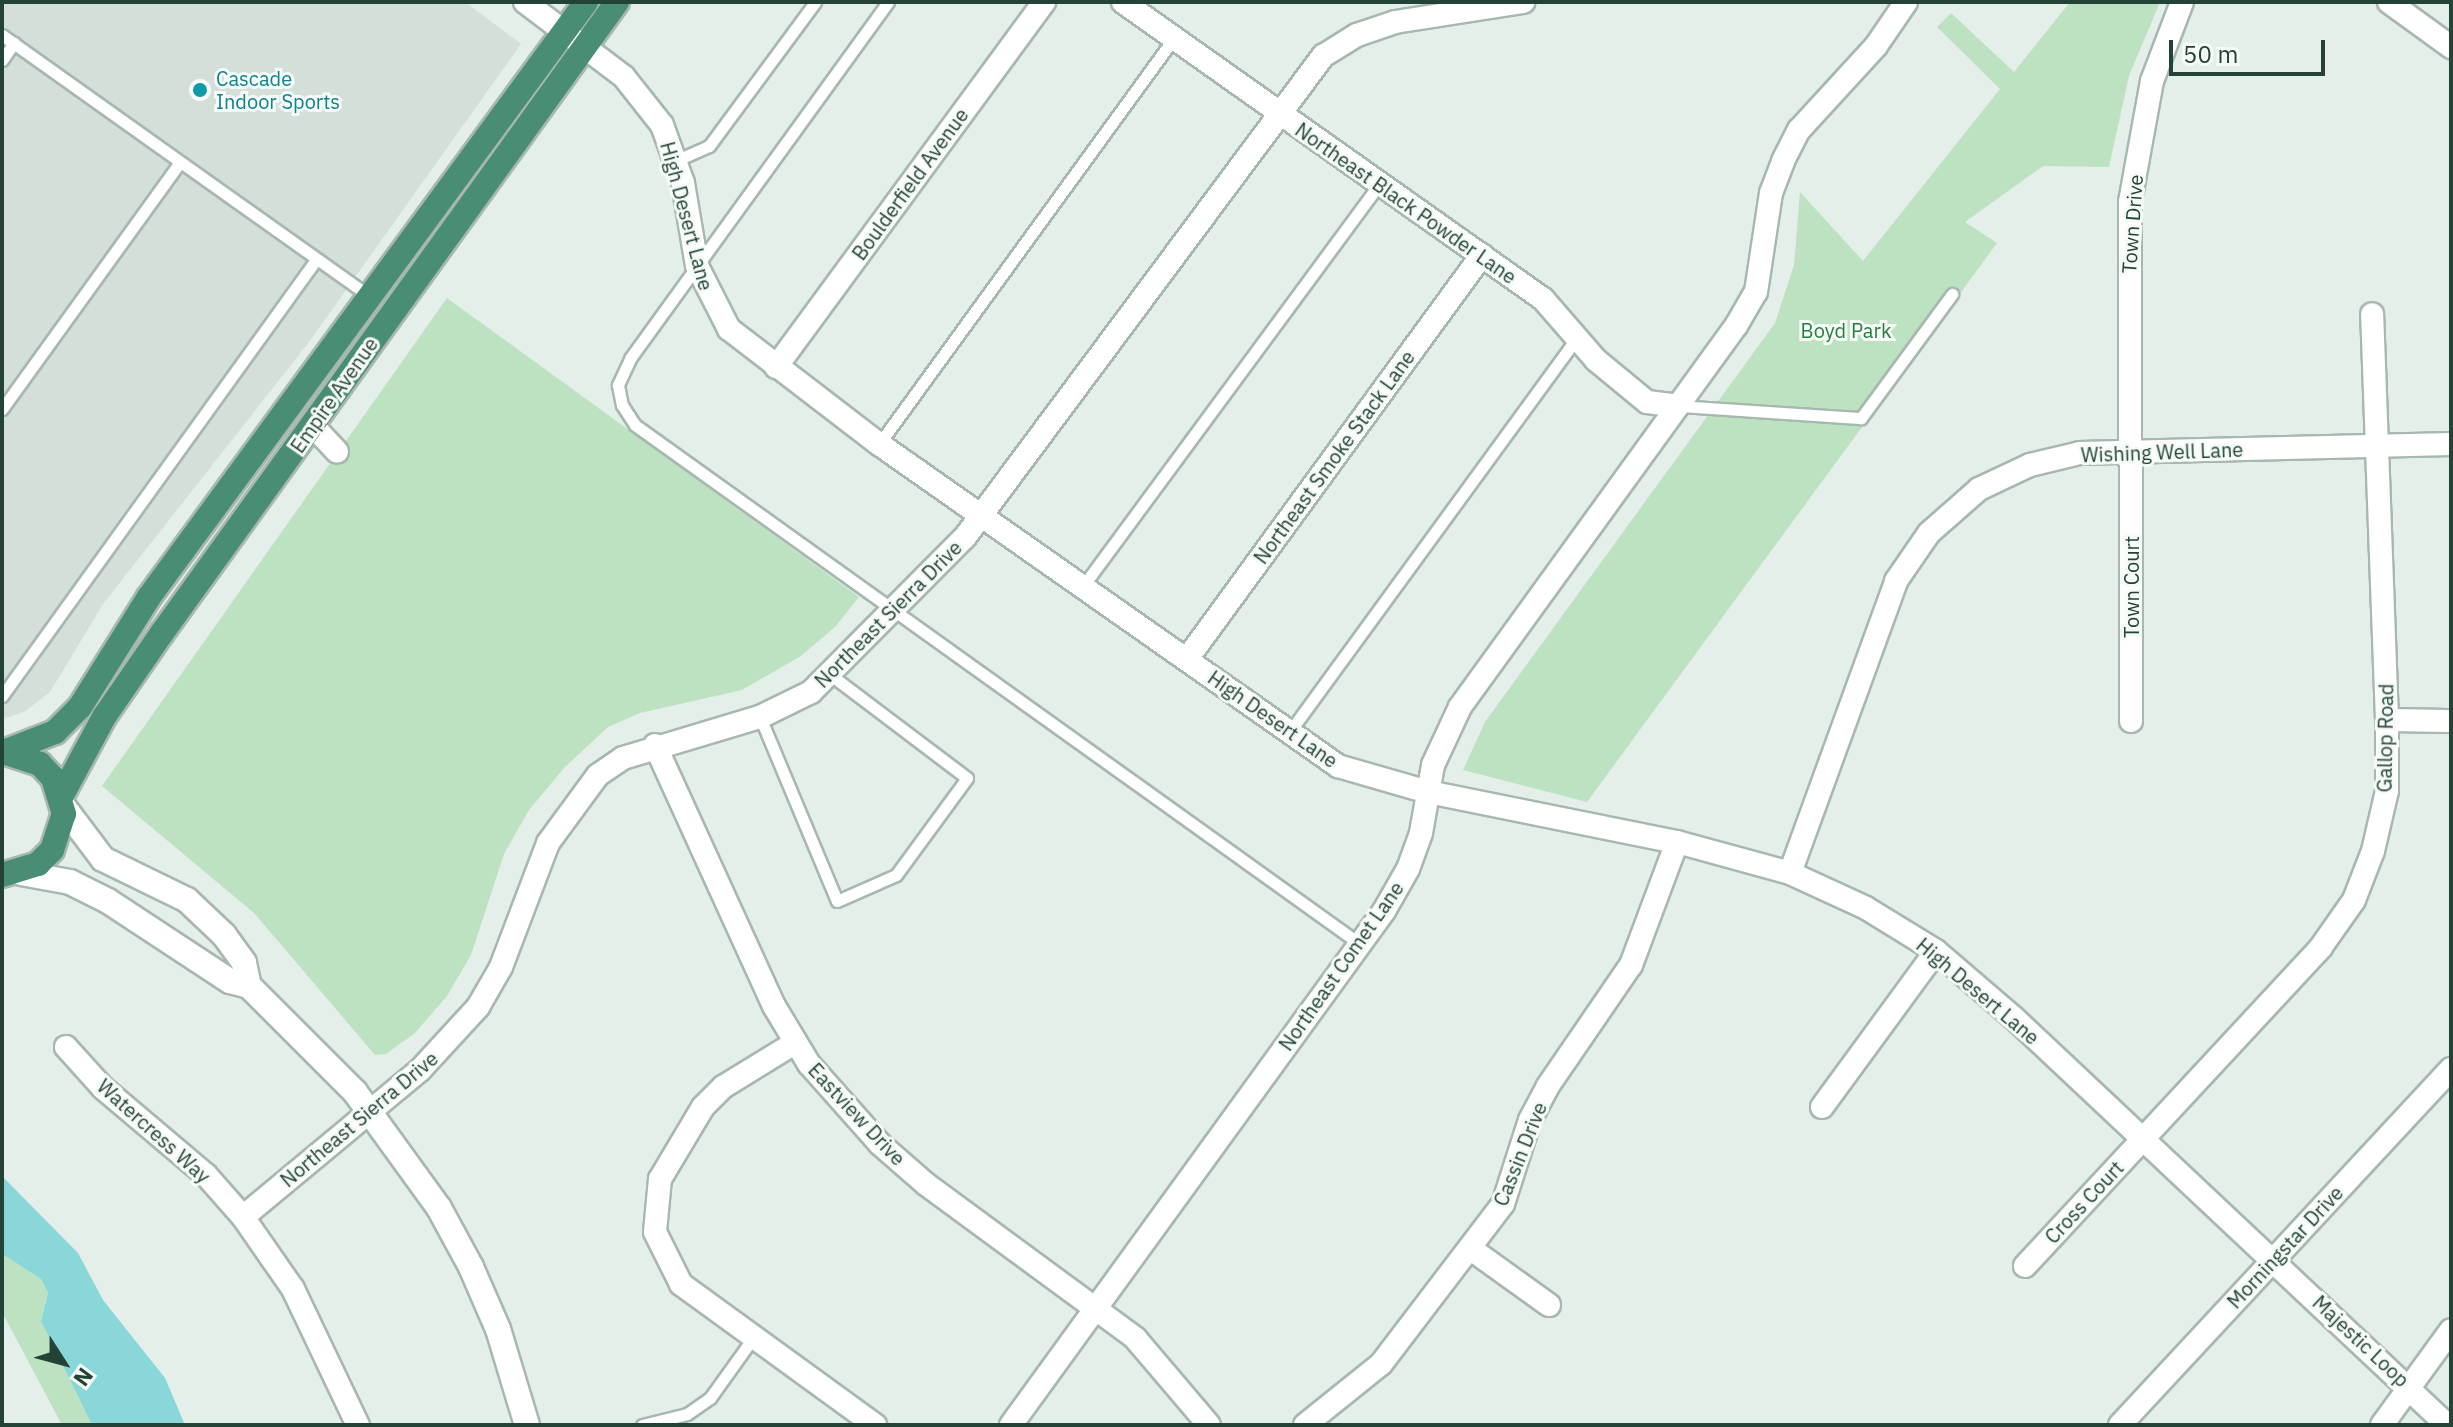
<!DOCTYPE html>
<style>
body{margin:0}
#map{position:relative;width:2453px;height:1427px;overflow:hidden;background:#e5efe9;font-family:"IBM Plex Sans",sans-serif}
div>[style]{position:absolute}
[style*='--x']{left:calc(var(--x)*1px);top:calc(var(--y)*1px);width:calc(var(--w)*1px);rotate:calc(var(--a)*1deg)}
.built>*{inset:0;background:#d3dfd8}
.green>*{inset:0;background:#bce2c1}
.water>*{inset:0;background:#89d7d8}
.roads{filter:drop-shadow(2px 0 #a7b8af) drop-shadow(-2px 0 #a7b8af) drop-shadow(0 2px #a7b8af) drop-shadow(0 -2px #a7b8af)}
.service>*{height:11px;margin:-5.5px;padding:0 5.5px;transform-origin:5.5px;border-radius:5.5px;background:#fff}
.minor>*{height:22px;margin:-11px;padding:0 11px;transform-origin:11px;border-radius:11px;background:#fff}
.secondary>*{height:24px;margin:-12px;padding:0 12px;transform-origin:12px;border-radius:12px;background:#fff}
.trunk>*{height:24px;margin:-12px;padding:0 12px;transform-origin:12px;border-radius:12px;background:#488d74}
.dots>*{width:22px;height:22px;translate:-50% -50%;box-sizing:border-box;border:4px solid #f6fbf8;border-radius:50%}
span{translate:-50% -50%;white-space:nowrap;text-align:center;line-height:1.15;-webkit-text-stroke:6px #f6fbf8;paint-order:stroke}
.culture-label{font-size:20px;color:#0d838f}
.left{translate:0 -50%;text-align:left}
.street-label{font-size:20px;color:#224335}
.park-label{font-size:20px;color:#287e3d}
.frame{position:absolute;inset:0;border:4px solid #224335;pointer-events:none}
.north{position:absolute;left:24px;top:1323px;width:80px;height:80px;-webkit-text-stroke:6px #f6fbf8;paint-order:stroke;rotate:126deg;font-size:22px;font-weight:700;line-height:32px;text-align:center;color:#224335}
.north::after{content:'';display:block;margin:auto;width:28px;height:36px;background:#224335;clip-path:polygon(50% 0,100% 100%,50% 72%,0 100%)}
.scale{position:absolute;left:2169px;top:40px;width:156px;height:36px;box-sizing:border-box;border:4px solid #224335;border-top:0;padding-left:10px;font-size:24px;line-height:28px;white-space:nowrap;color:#224335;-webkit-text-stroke:6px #f6fbf8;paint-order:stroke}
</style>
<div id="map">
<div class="built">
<div style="clip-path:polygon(2px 2px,465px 2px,521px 44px,309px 342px,103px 604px,50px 692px,24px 712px,2px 719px)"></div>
</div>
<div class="green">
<div style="clip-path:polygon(2070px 2px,2160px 2px,2129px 76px,2109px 167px,2043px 166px,1965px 222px,1997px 243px,1587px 802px,1463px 770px,1485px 722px,1775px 323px,1794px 265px,1800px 192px,1863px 261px,2000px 89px,1937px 27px,1951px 13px,2014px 72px)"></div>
<div style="clip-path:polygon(447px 298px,859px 597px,835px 627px,801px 656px,742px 690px,640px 713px,608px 727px,565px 767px,529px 810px,504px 854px,471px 955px,447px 996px,415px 1033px,386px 1054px,375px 1055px,254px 913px,102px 786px)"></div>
<div style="clip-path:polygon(2px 1254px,41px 1279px,48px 1293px,41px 1321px,92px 1425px,62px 1425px,2px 1312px)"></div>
</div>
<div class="water">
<div style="clip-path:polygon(2px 1176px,78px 1253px,103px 1300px,165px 1378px,185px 1425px,92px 1425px,41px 1321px,48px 1293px,41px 1279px,2px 1254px)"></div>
</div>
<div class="roads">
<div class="service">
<div style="--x:888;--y:2;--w:440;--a:125.9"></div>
<div style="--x:630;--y:359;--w:29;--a:115"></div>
<div style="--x:618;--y:385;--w:20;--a:79"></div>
<div style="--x:622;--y:405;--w:24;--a:57"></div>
<div style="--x:635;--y:425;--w:892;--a:35.6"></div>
<div style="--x:2;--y:35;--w:453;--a:35.4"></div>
<div style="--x:2;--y:60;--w:21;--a:-55"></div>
<div style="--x:675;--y:161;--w:37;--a:-24"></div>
<div style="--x:709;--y:146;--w:179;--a:-53.6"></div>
<div style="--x:1679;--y:406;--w:182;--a:3.8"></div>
<div style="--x:1861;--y:418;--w:154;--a:-53.7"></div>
<div style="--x:2;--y:409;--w:302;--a:-54.2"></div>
<div style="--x:879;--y:444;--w:502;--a:-54"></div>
<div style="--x:1083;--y:586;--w:496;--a:-53.6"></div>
<div style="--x:2;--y:696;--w:536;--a:-54.26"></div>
<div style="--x:760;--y:717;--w:199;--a:67.3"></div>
<div style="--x:837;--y:901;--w:64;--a:-23.8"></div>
<div style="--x:896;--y:875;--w:120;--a:-53.8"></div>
<div style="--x:967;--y:778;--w:169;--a:-142.9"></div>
<div style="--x:1288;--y:734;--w:491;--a:-53.9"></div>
<div style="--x:642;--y:1425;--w:46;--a:-13.7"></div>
<div style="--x:687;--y:1414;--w:28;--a:-35"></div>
<div style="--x:710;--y:1398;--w:74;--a:-54.4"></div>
</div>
<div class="minor">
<div style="--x:525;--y:2;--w:124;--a:37.1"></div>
<div style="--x:624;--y:77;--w:61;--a:51.6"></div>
<div style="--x:662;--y:125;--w:62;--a:70.1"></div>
<div style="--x:683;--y:183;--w:84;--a:80.4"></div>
<div style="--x:697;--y:266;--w:71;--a:63.1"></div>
<div style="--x:729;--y:329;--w:189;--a:37.5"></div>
<div style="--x:879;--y:444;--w:561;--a:35.05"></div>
<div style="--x:1338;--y:766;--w:94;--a:16.1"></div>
<div style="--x:1428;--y:792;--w:254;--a:11.4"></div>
<div style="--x:1677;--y:842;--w:117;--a:15.3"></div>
<div style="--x:1790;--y:873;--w:84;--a:24.7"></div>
<div style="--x:1866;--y:908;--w:82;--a:31.6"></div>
<div style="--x:1936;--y:951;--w:103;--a:40.7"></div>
<div style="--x:2014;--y:1018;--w:594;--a:43.23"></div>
<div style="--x:1123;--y:2;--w:514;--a:35.27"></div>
<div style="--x:1543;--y:299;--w:81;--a:49"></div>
<div style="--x:1596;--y:360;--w:66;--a:39.5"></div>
<div style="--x:1647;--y:402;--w:31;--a:7"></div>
<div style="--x:2389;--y:2;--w:77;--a:36"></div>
<div style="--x:776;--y:367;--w:453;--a:-53.7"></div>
<div style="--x:313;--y:426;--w:35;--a:47"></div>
<div style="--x:1187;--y:659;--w:500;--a:-53.86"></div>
<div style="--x:2387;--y:720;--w:64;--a:0.9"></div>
<div style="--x:2131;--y:721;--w:519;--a:-90.11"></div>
<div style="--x:2130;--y:202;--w:123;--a:-79.7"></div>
<div style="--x:2152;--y:81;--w:85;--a:-69.2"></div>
<div style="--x:655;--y:745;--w:287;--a:65.5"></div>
<div style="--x:774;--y:1006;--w:68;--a:58.9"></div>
<div style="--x:809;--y:1064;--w:107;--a:48.4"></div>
<div style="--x:880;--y:1144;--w:62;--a:41.1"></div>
<div style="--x:927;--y:1185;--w:258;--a:36.3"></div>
<div style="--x:1135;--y:1338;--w:114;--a:49.6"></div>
<div style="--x:1790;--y:873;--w:311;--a:-70"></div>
<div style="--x:1896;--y:581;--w:58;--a:-55.5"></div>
<div style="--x:1929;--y:533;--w:67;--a:-41.3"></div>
<div style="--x:1979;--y:489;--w:56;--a:-25.2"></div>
<div style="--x:2030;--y:465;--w:51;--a:-13.5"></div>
<div style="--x:2080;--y:453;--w:371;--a:-1.4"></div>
<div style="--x:793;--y:1044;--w:82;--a:148.4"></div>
<div style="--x:723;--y:1087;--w:28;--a:135"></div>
<div style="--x:703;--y:1107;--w:84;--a:120.8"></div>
<div style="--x:660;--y:1179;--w:53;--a:95.4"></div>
<div style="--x:655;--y:1232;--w:58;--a:63.4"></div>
<div style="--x:681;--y:1284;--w:240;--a:36"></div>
<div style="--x:66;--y:1047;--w:55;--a:47.9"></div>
<div style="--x:103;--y:1088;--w:135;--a:40.2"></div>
<div style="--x:206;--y:1175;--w:56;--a:48.6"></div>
<div style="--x:243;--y:1217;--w:88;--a:55.2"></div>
<div style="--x:293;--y:1289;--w:151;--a:64.5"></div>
<div style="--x:1822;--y:1107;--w:193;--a:-53.8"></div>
<div style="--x:243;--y:1217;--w:230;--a:-39.7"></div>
<div style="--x:420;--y:1070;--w:86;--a:-47.4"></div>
<div style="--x:478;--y:1007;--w:46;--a:-60.1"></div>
<div style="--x:501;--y:967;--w:133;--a:-69.2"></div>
<div style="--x:548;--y:843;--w:84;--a:-53.7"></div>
<div style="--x:598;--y:775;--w:30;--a:-34"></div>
<div style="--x:623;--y:758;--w:143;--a:-16.7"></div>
<div style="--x:760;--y:717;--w:57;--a:-26.1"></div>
<div style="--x:811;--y:692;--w:218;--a:-45.2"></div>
<div style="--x:965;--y:537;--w:600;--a:-53.34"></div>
<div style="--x:1323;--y:56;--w:40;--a:-32"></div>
<div style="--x:1357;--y:35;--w:40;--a:-18.9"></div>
<div style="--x:1395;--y:22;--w:130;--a:-8.9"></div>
<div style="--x:1471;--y:1249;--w:96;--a:35.7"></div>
<div style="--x:2025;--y:1266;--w:435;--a:-47.1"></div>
<div style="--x:2321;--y:947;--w:57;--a:-54.9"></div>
<div style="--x:2354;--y:900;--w:53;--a:-68.8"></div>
<div style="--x:2373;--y:851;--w:62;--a:-76.9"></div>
<div style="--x:2387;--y:791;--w:71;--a:-90"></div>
<div style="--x:2387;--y:720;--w:406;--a:-92.1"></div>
<div style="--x:1011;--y:1425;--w:635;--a:-54.03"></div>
<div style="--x:1384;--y:911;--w:48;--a:-60.3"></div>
<div style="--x:1408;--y:869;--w:38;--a:-70"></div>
<div style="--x:1421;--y:833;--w:69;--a:-80"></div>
<div style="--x:1433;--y:765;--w:64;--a:-65"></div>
<div style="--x:1460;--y:707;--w:470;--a:-54.1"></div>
<div style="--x:1736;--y:326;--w:39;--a:-60"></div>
<div style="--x:1756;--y:292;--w:100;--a:-81.4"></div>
<div style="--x:1771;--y:193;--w:34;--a:-69"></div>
<div style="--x:1783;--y:161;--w:35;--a:-63"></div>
<div style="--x:1799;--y:130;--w:114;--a:-47.5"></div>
<div style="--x:1876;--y:46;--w:53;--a:-55.7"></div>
<div style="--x:1305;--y:1425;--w:97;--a:-38.8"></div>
<div style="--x:1381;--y:1364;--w:201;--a:-52.7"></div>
<div style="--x:1503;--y:1204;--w:88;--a:-72.2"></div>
<div style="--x:1530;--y:1120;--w:38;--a:-62"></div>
<div style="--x:1548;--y:1086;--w:147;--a:-55.6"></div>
<div style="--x:1631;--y:965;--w:131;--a:-69.5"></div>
<div style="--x:2120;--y:1425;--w:486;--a:-47.1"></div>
<div style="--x:2382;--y:1425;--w:117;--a:-54"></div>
</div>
<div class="secondary">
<div style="--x:63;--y:806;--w:66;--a:53"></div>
<div style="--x:103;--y:859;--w:93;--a:26"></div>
<div style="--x:187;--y:900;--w:51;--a:43.4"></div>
<div style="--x:224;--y:935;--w:34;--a:54"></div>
<div style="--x:244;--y:963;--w:24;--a:78"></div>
<div style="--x:21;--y:873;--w:50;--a:10.4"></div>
<div style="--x:70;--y:882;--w:42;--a:26.6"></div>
<div style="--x:108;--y:901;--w:146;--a:33.3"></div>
<div style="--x:230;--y:981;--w:20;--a:15"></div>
<div style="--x:249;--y:986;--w:150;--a:45"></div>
<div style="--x:355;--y:1092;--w:143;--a:54.1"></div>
<div style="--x:439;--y:1208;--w:67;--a:61.5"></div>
<div style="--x:471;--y:1267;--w:68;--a:66.5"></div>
<div style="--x:498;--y:1329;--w:100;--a:73.2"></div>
</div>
<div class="trunk">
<div style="--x:4;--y:752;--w:55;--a:-21.4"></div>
<div style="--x:55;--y:732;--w:35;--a:-45"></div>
<div style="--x:80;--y:707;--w:130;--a:-57.9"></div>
<div style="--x:149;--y:597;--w:738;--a:-53.7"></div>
<div style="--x:62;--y:795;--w:89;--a:-61.7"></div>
<div style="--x:104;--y:717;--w:102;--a:-55.4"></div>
<div style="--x:162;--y:633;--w:778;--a:-54.21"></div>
<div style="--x:2;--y:875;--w:38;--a:-17"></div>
<div style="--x:38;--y:864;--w:20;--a:-45"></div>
<div style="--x:52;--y:850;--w:38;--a:-72"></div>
<div style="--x:64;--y:814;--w:38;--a:-107"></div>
<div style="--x:53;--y:778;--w:19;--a:-133"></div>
<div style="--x:40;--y:764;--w:39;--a:-162"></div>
</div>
</div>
<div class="dots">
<div style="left:200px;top:90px;background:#0f9aa8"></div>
</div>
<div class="culture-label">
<span class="left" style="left:216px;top:90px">Cascade<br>Indoor Sports</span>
</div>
<div class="street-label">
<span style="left:910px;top:184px;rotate:-54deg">Boulderfield Avenue</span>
<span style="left:1406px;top:203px;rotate:35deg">Northeast Black Powder Lane</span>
<span style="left:687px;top:216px;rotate:75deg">High Desert Lane</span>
<span style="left:2132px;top:224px;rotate:-86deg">Town Drive</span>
<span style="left:334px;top:395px;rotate:-55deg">Empire Avenue</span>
<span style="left:2162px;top:452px;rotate:-2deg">Wishing Well Lane</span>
<span style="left:1334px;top:457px;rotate:-54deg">Northeast Smoke Stack Lane</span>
<span style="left:2131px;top:587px;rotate:-90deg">Town Court</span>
<span style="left:888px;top:614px;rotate:-45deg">Northeast Sierra Drive</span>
<span style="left:1273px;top:719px;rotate:35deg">High Desert Lane</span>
<span style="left:2385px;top:738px;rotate:-89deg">Gallop Road</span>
<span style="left:1341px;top:966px;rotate:-55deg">Northeast Comet Lane</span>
<span style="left:1978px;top:991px;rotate:40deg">High Desert Lane</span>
<span style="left:857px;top:1114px;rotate:47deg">Eastview Drive</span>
<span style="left:359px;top:1119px;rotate:-40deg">Northeast Sierra Drive</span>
<span style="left:154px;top:1131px;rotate:42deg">Watercress Way</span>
<span style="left:1520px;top:1154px;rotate:-68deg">Cassin Drive</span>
<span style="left:2084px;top:1202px;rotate:-47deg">Cross Court</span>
<span style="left:2285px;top:1247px;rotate:-47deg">Morningstar Drive</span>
<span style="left:2361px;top:1341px;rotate:43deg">Majestic Loop</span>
</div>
<div class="park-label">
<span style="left:1846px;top:330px">Boyd Park</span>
</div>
<div class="frame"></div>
<div class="north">N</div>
<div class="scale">50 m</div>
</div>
